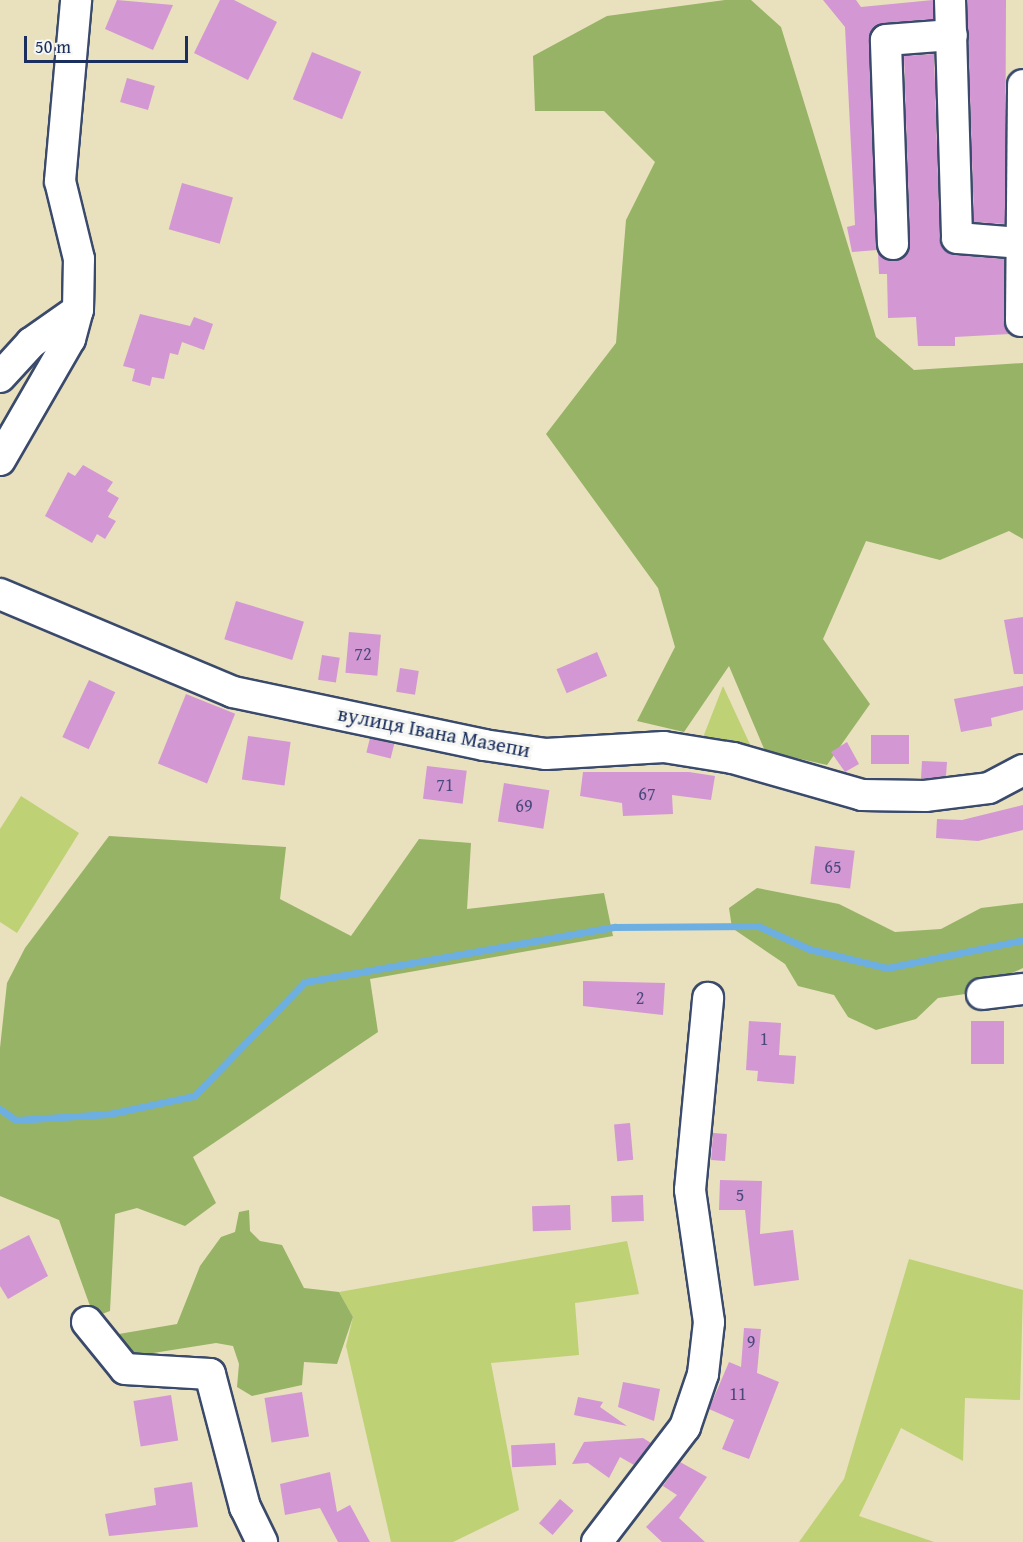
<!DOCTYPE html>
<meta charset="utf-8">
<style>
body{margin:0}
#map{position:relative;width:1023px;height:1542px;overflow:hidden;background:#e9e0bd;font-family:"Gentium Book Plus",serif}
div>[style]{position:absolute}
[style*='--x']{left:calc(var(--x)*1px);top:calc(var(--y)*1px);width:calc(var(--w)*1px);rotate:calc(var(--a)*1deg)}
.green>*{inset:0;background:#bed175}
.forest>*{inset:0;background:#96b366}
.stream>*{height:7px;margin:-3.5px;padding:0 3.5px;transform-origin:3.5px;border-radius:3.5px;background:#6eafe2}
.building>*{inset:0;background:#d397d4;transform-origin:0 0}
.roads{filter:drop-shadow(2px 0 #3a4a6c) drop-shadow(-2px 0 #3a4a6c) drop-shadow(0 2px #3a4a6c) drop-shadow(0 -2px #3a4a6c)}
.minor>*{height:30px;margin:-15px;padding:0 15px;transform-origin:15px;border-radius:15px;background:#fff}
span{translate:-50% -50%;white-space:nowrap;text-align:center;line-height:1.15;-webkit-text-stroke:6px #f6f6f2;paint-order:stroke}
.number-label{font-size:18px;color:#49497c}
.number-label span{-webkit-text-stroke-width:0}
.street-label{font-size:21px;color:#1b2f5e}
.scale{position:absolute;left:24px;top:36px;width:164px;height:27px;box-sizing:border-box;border:3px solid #1b2f5e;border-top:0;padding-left:8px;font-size:18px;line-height:21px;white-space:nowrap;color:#1b2f5e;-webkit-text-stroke:4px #f6f6f2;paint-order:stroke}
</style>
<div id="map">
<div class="green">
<div style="clip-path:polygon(723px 686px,754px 753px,702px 740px)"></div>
<div style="clip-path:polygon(21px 796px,79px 833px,17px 933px,0 922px,0 829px)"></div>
<div style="clip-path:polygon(627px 1241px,639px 1294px,575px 1303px,579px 1355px,491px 1363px,519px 1510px,453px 1542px,391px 1542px,346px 1346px,353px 1317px,339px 1292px)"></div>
<div style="clip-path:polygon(909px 1259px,1023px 1290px,1020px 1400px,965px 1398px,963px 1461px,901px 1428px,859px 1516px,934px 1542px,799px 1542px,844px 1479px)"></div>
</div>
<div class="forest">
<div style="clip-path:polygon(725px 0,751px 0,781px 27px,876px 337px,914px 370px,1023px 363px,1023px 539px,1009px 531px,940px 560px,866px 541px,823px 639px,870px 704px,827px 765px,765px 751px,729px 666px,684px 732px,637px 721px,675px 647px,658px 588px,546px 434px,616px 343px,626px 220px,655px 162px,604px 111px,535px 111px,533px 56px,607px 16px)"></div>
<div style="clip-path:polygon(109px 836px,286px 847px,280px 899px,351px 936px,419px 839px,471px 843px,467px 909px,604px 893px,613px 936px,370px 979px,378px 1032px,193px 1157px,216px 1203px,185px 1226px,137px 1208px,115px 1214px,110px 1311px,94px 1317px,59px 1220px,0 1196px,0 1048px,7px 983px,25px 948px)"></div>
<div style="clip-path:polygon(757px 888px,839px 904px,895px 932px,941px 929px,981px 908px,1023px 903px,1023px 968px,965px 994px,938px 998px,916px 1019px,876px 1030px,848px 1017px,834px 995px,798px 986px,785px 964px,732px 928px,729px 908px)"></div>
<div style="clip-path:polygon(249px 1210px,250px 1231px,260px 1241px,282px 1245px,304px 1288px,339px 1292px,353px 1317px,337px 1364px,304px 1362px,302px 1385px,252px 1396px,237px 1387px,239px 1364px,233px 1346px,216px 1343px,128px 1357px,116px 1345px,119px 1334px,177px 1324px,200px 1266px,221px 1237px,235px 1232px,239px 1212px)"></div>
</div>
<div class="stream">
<div style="--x:0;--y:1109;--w:19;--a:35"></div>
<div style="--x:16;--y:1120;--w:93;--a:-3.7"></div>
<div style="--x:109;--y:1114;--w:87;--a:-12"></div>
<div style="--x:194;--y:1096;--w:159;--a:-45.8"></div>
<div style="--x:305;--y:982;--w:315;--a:-10.1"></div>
<div style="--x:615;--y:927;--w:143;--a:-0.4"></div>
<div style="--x:758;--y:926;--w:56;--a:24.3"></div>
<div style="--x:809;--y:949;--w:80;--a:13.7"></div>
<div style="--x:887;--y:968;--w:139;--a:-11.6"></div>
</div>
<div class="building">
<div style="clip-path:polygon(117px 0,173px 5px,153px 50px,105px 29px)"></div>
<div style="clip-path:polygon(220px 0,234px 0,277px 22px,248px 80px,194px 53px)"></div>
<div style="clip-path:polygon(823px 0,856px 0,861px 7px,933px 0,933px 19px,884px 23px,869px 40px,877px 250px,852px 252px,847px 227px,855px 225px,845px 27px)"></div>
<div style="clip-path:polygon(967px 0,1006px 0,1005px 224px,974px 222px)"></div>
<div style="left:312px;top:52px;width:53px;height:51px;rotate:22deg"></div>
<div style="clip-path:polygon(934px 54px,940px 239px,955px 255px,1004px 259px,1004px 321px,1010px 334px,955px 337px,955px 346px,918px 346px,916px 317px,888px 318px,887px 274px,879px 274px,878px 253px,894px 261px,910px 244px,904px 56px)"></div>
<div style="left:127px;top:78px;width:29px;height:25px;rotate:16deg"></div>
<div style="left:182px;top:183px;width:53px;height:48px;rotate:16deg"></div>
<div style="clip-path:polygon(140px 314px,190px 326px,194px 317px,213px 324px,204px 350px,182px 342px,178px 355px,170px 353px,164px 379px,152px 377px,150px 386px,132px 381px,135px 369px,123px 366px)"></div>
<div style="clip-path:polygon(83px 465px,113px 482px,107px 491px,119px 498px,108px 517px,116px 521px,105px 539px,97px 534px,92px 543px,45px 516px,68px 472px,75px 476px)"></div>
<div style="left:236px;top:601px;width:71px;height:40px;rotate:17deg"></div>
<div style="clip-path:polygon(1023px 617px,1023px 674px,1014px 674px,1004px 620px)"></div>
<div style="left:349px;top:632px;width:32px;height:41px;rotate:5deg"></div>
<div style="left:597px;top:652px;width:26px;height:44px;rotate:67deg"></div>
<div style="left:322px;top:655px;width:18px;height:25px;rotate:9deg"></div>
<div style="left:400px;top:668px;width:19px;height:24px;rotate:9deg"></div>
<div style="left:89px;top:680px;width:29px;height:63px;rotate:25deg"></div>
<div style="clip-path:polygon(1023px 686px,1023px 710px,991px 718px,992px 726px,961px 732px,954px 699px)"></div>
<div style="left:186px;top:694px;width:53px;height:75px;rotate:22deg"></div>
<div style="left:871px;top:735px;width:38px;height:29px"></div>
<div style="left:248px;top:736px;width:43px;height:44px;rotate:8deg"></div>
<div style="left:370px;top:738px;width:25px;height:15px;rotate:14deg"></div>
<div style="clip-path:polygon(847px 742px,859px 764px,845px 772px,831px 752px)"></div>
<div style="clip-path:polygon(922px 761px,947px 762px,946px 776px,921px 779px)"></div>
<div style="left:427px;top:766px;width:40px;height:33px;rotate:7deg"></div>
<div style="clip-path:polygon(583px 772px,689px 772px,715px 776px,711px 800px,672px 795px,673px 814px,623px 816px,622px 803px,580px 796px)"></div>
<div style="left:504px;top:783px;width:46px;height:39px;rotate:9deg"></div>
<div style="clip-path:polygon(1023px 805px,1023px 830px,978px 841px,936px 838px,937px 819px,962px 820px)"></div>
<div style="left:815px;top:846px;width:40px;height:38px;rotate:7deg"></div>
<div style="clip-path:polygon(583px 981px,665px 983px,663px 1015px,583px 1006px)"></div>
<div style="clip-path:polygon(749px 1021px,781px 1023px,779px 1055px,796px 1056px,794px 1084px,757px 1081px,758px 1071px,746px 1070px)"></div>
<div style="left:971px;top:1021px;width:33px;height:43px"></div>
<div style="left:630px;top:1123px;width:37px;height:16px;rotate:85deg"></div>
<div style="left:713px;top:1133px;width:14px;height:27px;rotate:4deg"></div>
<div style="clip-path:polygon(720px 1180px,762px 1181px,760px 1234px,793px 1230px,799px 1280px,754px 1286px,745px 1210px,719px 1210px)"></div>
<div style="left:643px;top:1195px;width:26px;height:32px;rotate:88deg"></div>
<div style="left:570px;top:1205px;width:25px;height:38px;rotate:88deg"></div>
<div style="clip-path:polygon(29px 1235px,48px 1276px,8px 1299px,0 1286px,0 1250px)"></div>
<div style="clip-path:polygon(744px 1328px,761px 1329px,757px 1373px,779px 1382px,749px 1459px,722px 1449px,734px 1420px,709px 1409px,729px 1362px,741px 1367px)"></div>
<div style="clip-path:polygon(623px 1382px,660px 1389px,654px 1421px,618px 1407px)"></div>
<div style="left:302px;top:1392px;width:45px;height:38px;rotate:81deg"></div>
<div style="left:171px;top:1395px;width:46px;height:38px;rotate:81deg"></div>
<div style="clip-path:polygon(578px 1397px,603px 1402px,600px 1407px,627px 1426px,574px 1415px)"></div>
<div style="clip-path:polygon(643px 1438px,651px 1443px,634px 1465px,620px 1457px,609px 1478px,588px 1463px,572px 1464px,584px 1442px)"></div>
<div style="left:555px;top:1443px;width:22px;height:44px;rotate:87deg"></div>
<div style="clip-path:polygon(680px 1462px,707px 1477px,679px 1518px,705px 1542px,662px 1542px,646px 1527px,677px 1495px,663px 1486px)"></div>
<div style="clip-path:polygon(330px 1472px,337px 1512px,350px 1505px,370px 1542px,338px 1542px,320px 1508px,285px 1515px,280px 1484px)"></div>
<div style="clip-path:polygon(192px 1482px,198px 1527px,109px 1536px,105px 1514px,156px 1505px,154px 1488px)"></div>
<div style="left:560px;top:1499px;width:18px;height:32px;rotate:41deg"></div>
</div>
<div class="roads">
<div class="minor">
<div style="--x:950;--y:0;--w:238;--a:88.3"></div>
<div style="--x:957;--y:238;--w:63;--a:4.5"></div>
<div style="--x:893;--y:244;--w:204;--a:-92"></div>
<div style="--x:886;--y:40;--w:66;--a:-4.3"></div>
<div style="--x:1021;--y:321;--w:236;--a:-89.5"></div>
<div style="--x:0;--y:377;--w:46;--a:-47.6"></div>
<div style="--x:31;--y:343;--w:57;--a:-35.1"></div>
<div style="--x:0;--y:460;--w:140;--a:-60"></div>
<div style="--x:70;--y:339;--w:30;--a:-75"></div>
<div style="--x:78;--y:310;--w:51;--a:-88.9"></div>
<div style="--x:79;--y:259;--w:80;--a:-103.7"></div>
<div style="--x:60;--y:181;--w:182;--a:-84.9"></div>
<div style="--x:0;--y:594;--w:253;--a:22.8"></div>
<div style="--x:233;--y:692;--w:257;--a:11.9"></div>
<div style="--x:484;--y:745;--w:63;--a:8.3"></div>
<div style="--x:546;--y:754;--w:118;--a:-3.4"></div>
<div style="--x:664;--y:747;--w:70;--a:9.1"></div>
<div style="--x:733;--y:758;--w:134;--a:16"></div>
<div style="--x:862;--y:795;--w:63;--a:0.9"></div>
<div style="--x:925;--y:796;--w:64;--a:-7.1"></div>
<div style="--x:989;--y:788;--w:38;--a:-28"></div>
<div style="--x:982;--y:994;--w:41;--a:-7"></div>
<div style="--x:87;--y:1322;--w:60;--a:51"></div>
<div style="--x:125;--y:1369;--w:85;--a:3.4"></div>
<div style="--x:210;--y:1374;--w:138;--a:75.3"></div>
<div style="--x:245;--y:1507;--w:39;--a:64"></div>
<div style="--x:597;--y:1542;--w:145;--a:-52.6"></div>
<div style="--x:685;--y:1427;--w:56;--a:-71.2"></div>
<div style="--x:703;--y:1374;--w:52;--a:-83.4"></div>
<div style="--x:709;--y:1322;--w:133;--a:-98.2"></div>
<div style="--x:690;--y:1190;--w:193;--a:-84.6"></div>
</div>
</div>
<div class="number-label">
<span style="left:363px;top:654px">72</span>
<span style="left:445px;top:785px">71</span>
<span style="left:647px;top:794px">67</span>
<span style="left:524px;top:806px">69</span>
<span style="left:833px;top:867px">65</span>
<span style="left:640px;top:998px">2</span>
<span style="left:764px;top:1039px">1</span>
<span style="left:740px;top:1195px">5</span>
<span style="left:751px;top:1342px">9</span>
<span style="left:738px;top:1394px">11</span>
</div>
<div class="street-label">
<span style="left:434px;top:732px;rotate:11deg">вулиця Івана Мазепи</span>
</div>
<div class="scale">50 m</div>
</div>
